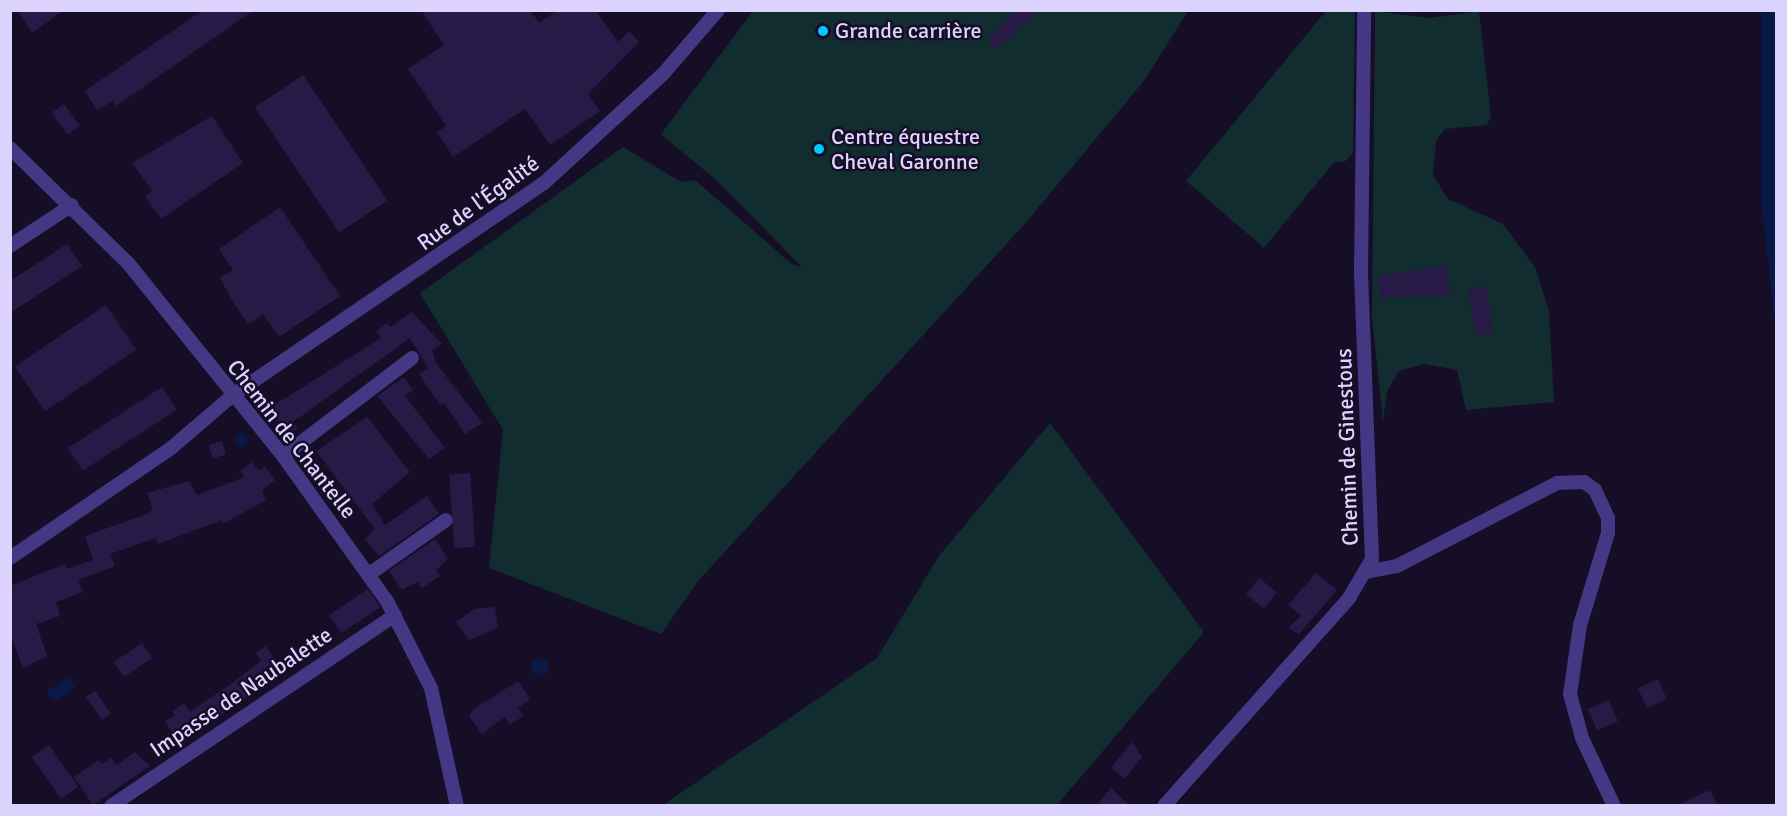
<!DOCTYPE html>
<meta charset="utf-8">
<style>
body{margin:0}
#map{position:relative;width:1787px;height:816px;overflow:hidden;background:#150e26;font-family:Signika,sans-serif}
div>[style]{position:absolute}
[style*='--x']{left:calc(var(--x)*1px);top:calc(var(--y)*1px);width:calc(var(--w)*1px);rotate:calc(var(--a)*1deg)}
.green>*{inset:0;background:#112d30}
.water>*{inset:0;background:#091844;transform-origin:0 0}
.round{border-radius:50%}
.building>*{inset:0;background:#281a47;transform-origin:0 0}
.street>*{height:14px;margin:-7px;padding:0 7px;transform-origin:7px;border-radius:7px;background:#443885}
.dots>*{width:16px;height:16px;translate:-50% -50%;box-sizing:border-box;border:3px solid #150e26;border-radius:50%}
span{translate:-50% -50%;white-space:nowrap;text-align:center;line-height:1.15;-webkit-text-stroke:5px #150e26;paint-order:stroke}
.poi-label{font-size:22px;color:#ddd3ff}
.left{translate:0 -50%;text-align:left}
.street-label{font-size:22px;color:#ddd3ff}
.frame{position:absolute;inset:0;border:12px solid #ddd3ff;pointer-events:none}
</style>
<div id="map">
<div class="green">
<div style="clip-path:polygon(753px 11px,1188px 11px,1144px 81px,1022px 227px,699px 580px,661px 634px,489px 568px,503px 430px,420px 293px,623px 147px,681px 182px,695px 180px,793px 265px,802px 267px,716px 180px,661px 134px)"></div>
<div style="clip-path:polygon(1326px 11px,1355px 11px,1353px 153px,1344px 162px,1334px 162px,1264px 248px,1186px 181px)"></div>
<div style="clip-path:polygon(1375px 11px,1429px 18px,1479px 11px,1491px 116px,1487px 125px,1445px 129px,1436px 140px,1433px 175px,1448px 199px,1503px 224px,1536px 269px,1549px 312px,1554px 402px,1466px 410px,1457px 370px,1424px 364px,1399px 371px,1387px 391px,1383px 422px,1372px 317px)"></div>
<div style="clip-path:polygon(1050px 423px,1204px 632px,1057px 805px,663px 805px,877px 658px,939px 556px)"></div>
</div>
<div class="water">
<div style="clip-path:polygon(1761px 11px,1776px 11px,1776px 335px,1761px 201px)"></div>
<div class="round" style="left:234px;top:433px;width:14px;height:14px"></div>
<div class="round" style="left:531px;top:658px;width:18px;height:18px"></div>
<div style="left:69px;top:677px;width:13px;height:27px;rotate:58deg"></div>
</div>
<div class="building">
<div style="clip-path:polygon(17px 10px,64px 10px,32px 33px)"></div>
<div style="clip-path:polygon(203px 10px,254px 10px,116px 106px,113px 101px,97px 110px,85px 91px)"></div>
<div style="clip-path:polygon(421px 10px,530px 10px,539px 23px,558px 10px,595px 10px,618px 42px,629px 31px,639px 42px,588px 94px,600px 111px,550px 145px,525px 109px,453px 157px,437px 132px,446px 126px,408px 69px,444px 45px)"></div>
<div style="clip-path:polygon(1017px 10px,1039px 10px,997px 49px,987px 38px)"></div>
<div style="left:303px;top:75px;width:151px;height:58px;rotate:56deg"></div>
<div style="left:64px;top:104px;width:27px;height:15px;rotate:54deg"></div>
<div style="clip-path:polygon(212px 116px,243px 163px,161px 219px,145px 196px,152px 190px,132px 163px)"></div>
<div style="clip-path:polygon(280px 207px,340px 296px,279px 337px,263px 314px,248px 324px,233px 302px,220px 278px,233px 270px,219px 249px)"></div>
<div style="clip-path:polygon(67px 244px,82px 266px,10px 313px,10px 281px)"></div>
<div style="clip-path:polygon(1446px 266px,1450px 296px,1381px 298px,1378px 276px)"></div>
<div style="left:1486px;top:286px;width:47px;height:18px;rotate:81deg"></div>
<div style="left:106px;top:305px;width:54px;height:110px;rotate:56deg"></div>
<div style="clip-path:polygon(412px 312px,442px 344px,432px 350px,436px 363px,482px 423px,465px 434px,444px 403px,440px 405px,419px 374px,428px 368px,410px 338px,293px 422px,298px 429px,286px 433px,268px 409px,381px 338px,377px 331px,387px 323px,390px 327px)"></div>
<div style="clip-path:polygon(404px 377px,413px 390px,405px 396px,445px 448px,429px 459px,377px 396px)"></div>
<div style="left:162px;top:387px;width:27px;height:112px;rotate:57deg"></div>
<div style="clip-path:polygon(367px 417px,410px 472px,372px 504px,385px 525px,427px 496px,439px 514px,379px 556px,365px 539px,375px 529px,316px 451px)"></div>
<div style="left:222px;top:441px;width:14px;height:14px;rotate:73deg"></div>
<div style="clip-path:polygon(252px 462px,259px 471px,265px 466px,275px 480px,262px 490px,266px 500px,223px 524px,222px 520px,158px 544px,156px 538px,110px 554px,115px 566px,78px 580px,83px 592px,56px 602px,60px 616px,36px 624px,47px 656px,23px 668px,10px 633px,10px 586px,65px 564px,67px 569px,93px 560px,85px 536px,147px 514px,153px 509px,147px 493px,189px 481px,197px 495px,245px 477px,240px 471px)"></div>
<div style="left:470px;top:473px;width:74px;height:21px;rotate:86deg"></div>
<div style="clip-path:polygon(435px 539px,448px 559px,436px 570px,440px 576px,422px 588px,418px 582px,402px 590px,389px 571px)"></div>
<div style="clip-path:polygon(1316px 573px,1337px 590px,1299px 634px,1288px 628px,1301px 616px,1288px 605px)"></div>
<div style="left:1259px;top:578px;width:23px;height:21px;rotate:38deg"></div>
<div style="left:368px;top:589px;width:22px;height:47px;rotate:56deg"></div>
<div style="clip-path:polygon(495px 607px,498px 628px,469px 640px,456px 622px,474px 609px)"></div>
<div style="left:142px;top:643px;width:18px;height:34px;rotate:56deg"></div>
<div style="clip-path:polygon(266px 646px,283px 672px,180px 744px,165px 721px,175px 715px,172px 711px,184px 703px,190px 712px,235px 681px,261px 661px,256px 653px)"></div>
<div style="left:1658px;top:679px;width:22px;height:22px;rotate:66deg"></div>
<div style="clip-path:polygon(518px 681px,530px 699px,518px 708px,523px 716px,510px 725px,505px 717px,482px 734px,469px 716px,474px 709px)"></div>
<div style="left:95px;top:691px;width:28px;height:11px;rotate:55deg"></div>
<div style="left:1609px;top:700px;width:23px;height:23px;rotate:67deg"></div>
<div style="clip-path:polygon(1132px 742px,1142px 757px,1125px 779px,1111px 768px)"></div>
<div style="left:49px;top:745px;width:51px;height:21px;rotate:55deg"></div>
<div style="clip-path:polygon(135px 752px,150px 766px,93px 805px,74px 777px,99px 760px,102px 764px,111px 758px,117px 765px)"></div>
<div style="clip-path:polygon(1111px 788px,1130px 806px,1096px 806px)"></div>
<div style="clip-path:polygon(1710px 790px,1718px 806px,1676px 806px)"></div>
</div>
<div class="street">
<div style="--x:10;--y:148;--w:165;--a:44.3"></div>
<div style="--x:128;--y:263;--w:248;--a:51.2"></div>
<div style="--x:283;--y:456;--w:178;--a:54.4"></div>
<div style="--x:387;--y:601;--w:97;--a:63.2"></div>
<div style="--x:431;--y:688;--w:121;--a:77.6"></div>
<div style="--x:10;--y:246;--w:74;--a:-33.5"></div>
<div style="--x:283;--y:456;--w:162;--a:-37.2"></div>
<div style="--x:10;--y:558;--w:194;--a:-34.3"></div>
<div style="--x:170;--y:449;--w:83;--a:-40.6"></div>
<div style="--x:233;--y:395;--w:376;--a:-34.3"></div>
<div style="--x:544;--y:183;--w:161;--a:-42.5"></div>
<div style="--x:663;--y:74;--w:84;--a:-49.3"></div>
<div style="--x:1366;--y:572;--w:32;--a:-11"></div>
<div style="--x:1397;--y:566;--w:180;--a:-27.4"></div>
<div style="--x:1557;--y:483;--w:27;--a:-2"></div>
<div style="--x:1584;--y:482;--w:14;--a:36"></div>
<div style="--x:1595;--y:490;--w:31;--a:65"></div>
<div style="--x:1608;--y:518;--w:15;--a:90"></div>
<div style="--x:1608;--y:533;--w:96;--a:106.9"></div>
<div style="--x:1580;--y:625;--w:70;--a:98.2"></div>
<div style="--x:1570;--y:694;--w:46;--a:74.7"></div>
<div style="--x:1582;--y:738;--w:75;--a:64.8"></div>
<div style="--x:368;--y:575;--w:95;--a:-35.2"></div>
<div style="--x:111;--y:806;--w:342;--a:-33.9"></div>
<div style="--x:1164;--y:806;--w:278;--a:-48.3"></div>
<div style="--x:1349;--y:598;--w:45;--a:-59.5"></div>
<div style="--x:1372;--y:559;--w:286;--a:-92.2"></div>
<div style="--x:1361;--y:273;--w:263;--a:-89.3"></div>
</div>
<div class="dots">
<div style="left:823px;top:31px;background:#00c8fe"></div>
<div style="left:819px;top:149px;background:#00c8fe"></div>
</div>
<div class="poi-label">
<span class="left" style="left:835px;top:31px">Grande carrière</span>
<span class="left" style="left:831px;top:149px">Centre équestre<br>Cheval Garonne</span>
</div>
<div class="street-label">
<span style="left:478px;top:203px;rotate:-36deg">Rue de l'Égalité</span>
<span style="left:292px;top:439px;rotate:52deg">Chemin de Chantelle</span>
<span style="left:1347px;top:447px;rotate:-92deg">Chemin de Ginestous</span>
<span style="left:241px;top:692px;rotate:-34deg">Impasse de Naubalette</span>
</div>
<div class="frame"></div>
</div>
